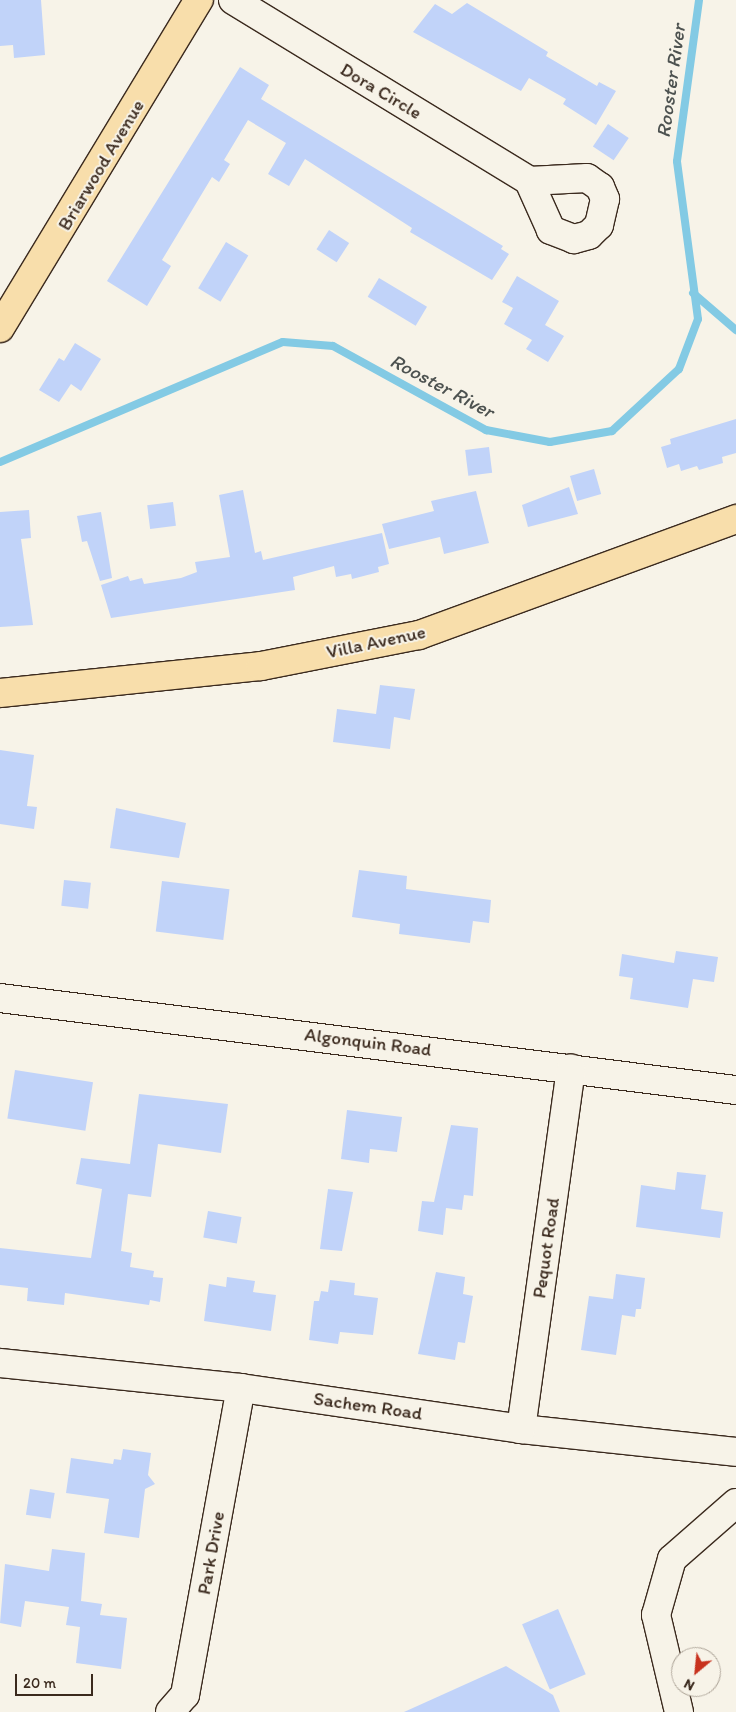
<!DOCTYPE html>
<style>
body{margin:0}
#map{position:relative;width:736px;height:1712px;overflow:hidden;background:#f7f3e8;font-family:Itim,sans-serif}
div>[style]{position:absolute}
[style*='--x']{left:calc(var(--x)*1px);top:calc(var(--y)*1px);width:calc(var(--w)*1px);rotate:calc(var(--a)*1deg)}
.stream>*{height:8px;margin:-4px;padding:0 4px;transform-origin:4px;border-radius:4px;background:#83cae4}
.building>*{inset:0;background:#c1d3f9;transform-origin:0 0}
.roads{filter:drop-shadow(1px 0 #3b2a1e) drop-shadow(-1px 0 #3b2a1e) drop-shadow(0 1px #3b2a1e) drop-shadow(0 -1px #3b2a1e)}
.minor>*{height:28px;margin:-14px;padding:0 14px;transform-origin:14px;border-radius:14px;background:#f7f3e8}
.major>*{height:28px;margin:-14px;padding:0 14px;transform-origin:14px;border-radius:14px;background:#f8deab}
span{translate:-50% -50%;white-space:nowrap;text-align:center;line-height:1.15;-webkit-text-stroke:4px #f7f3e8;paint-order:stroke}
.street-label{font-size:19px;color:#3b2a1e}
.water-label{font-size:20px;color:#4d5250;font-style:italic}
.north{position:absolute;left:671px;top:1647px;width:50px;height:50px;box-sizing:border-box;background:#f7f3e8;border:1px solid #aca397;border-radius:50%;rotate:208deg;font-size:14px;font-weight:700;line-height:20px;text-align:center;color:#3b2a1e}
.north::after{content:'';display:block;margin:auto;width:18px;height:22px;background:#c8321e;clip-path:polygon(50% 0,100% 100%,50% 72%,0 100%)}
.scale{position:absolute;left:15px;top:1674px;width:78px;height:22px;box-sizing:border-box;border:2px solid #3b2a1e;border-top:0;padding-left:6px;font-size:15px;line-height:18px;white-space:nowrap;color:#3b2a1e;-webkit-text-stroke:4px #f7f3e8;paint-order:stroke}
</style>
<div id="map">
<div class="stream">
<div style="--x:693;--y:293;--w:57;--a:40.7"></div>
<div style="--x:0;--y:462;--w:307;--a:-23"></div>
<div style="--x:283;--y:342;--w:50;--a:4.6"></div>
<div style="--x:333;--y:346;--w:175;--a:28.8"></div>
<div style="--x:486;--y:430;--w:65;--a:10.6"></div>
<div style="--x:550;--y:442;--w:63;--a:-10.1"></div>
<div style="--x:612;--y:431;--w:91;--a:-42.8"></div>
<div style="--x:679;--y:369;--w:53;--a:-69.2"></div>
<div style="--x:698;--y:319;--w:159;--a:-97.6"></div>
<div style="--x:677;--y:161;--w:162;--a:-82.2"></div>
</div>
<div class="building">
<div style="clip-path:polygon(0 0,41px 0,45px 55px,14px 58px,13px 45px,0 46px)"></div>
<div style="clip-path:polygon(467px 3px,548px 52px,546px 56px,597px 86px,599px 82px,616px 91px,596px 125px,563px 104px,566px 99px,529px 78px,521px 91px,413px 32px,435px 4px,452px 14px)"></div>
<div style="clip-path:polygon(240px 67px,269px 85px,261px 99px,503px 246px,501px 249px,509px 254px,492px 280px,410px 232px,412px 228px,305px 159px,289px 186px,268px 174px,286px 143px,248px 120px,224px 160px,230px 164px,219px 182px,212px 177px,162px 260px,171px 266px,147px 306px,107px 281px)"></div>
<div style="left:608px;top:124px;width:25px;height:27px;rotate:34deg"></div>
<div style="left:329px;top:230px;width:24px;height:23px;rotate:33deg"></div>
<div style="left:226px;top:242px;width:26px;height:54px;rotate:31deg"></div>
<div style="clip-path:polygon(517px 276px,559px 301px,545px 325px,564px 336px,548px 362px,526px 349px,532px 340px,504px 324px,513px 308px,502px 302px)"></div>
<div style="left:379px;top:278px;width:56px;height:22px;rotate:31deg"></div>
<div style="clip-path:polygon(75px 343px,101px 359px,81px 391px,71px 384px,59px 402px,39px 390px,59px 358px,64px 361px)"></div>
<div style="clip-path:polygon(736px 419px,736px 453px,722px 457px,723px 463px,699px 470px,697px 466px,681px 471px,679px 464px,667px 468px,661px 447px,671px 444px,670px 439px)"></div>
<div style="left:489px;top:447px;width:26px;height:24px;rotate:83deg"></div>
<div style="left:594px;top:469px;width:26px;height:25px;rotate:74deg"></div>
<div style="clip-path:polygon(569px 487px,578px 514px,528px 527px,522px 505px)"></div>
<div style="clip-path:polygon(243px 490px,255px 553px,261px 551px,263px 560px,382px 533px,389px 564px,378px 567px,379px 572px,352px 579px,351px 574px,336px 577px,334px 566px,293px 577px,295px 590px,111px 618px,101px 585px,128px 576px,130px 581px,142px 578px,144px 584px,181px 578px,197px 572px,195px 562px,230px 557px,219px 495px)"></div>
<div style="clip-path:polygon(476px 491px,489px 543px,444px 554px,440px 537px,389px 549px,382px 524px,434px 511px,431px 501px)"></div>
<div style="left:173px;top:502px;width:24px;height:26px;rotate:83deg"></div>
<div style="clip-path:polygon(29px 510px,31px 538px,21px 539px,33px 625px,0 627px,0 512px)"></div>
<div style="clip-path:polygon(101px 512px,112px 578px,100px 581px,87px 541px,82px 542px,77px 516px)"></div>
<div style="clip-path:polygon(380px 685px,415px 689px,410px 720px,394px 717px,390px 749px,333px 742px,337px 709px,376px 714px)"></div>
<div style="clip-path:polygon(0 750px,34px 755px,27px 806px,37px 807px,34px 829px,0 824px)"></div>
<div style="clip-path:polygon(116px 808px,186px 823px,179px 858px,110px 848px)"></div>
<div style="clip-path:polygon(359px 870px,407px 876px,406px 889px,491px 900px,489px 923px,473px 921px,470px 943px,399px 934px,400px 924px,352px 917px)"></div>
<div style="left:64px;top:880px;width:27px;height:26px;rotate:6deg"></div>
<div style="left:162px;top:881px;width:68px;height:51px;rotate:7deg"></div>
<div style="clip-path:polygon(676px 951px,718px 957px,714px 982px,693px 979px,688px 1008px,630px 999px,633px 978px,619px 976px,622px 954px,674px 963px)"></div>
<div style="left:15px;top:1070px;width:79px;height:49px;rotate:9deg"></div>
<div style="clip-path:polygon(139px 1094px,228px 1104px,221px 1153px,158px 1144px,151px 1197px,128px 1194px,121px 1251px,132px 1253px,130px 1267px,154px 1271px,153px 1277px,163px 1278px,160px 1302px,150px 1300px,149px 1305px,65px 1293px,64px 1305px,27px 1301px,28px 1288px,0 1285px,0 1248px,91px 1258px,102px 1189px,76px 1184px,81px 1158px,130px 1164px)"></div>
<div style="clip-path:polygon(347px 1110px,402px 1117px,397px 1152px,370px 1149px,369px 1163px,341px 1159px)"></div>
<div style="clip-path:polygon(451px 1125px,478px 1128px,473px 1196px,464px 1195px,462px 1210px,446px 1208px,443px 1235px,418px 1231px,422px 1201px,434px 1202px)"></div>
<div style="clip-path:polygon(677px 1172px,706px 1175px,701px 1209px,723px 1212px,720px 1238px,636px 1227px,641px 1185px,675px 1190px)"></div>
<div style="clip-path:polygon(328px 1189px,353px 1192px,342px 1251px,320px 1249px)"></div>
<div style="left:208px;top:1211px;width:34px;height:27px;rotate:10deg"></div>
<div style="clip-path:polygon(436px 1272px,465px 1277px,463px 1294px,473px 1296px,465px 1343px,458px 1342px,455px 1360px,418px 1354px)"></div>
<div style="clip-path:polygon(616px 1274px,645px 1278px,641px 1309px,636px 1309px,635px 1317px,622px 1315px,616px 1355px,581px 1350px,589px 1296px,613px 1299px)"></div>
<div style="clip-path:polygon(227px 1277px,255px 1281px,253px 1292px,276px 1295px,271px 1331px,204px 1321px,209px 1284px,226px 1287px)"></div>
<div style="clip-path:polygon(330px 1280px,355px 1283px,354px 1295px,378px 1298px,373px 1335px,340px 1332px,338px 1344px,309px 1340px,314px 1301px,319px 1301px,321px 1291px,328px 1292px)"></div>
<div style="clip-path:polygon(123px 1449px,151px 1453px,148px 1475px,155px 1484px,145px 1489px,139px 1538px,104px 1533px,109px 1499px,66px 1493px,71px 1458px,113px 1464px,114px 1459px,121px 1460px)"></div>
<div style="left:30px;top:1489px;width:25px;height:26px;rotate:9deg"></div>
<div style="clip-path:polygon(52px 1549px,85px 1553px,81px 1601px,102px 1604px,100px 1615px,127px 1618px,121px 1669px,76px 1663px,80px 1627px,66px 1625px,69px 1607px,25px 1601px,21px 1627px,0 1623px,5px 1564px,49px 1571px)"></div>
<div style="left:558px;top:1609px;width:71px;height:39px;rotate:67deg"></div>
<div style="clip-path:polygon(506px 1666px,553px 1695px,560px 1712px,404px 1712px)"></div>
</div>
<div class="roads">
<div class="minor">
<div style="--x:233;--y:0;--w:347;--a:31.4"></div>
<div style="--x:529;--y:181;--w:58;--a:-3"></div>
<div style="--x:587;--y:178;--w:16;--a:35"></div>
<div style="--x:600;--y:187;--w:13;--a:67"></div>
<div style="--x:605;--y:199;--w:27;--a:103"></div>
<div style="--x:599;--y:225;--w:14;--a:135"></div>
<div style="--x:589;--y:235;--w:16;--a:165"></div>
<div style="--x:574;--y:239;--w:25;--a:-159"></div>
<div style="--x:551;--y:230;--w:54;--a:-114.2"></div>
<div style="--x:0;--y:998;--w:742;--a:7.13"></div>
<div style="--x:0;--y:1363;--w:242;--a:5.9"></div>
<div style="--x:241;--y:1388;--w:283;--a:8.3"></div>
<div style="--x:521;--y:1429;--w:216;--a:6.1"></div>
<div style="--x:521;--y:1429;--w:364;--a:-82.1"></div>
<div style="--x:170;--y:1712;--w:23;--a:-49"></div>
<div style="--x:185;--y:1695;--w:312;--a:-79.7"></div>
<div style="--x:679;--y:1712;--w:100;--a:-103.3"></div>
<div style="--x:656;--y:1615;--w:58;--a:-74.1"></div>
<div style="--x:672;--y:1559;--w:85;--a:-41.2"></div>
</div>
<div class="major">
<div style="--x:0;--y:328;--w:384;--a:-58.8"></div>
<div style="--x:0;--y:693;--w:262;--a:-5.9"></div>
<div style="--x:261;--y:666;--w:161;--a:-11.1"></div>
<div style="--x:419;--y:635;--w:338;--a:-20.1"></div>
</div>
</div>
<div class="street-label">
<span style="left:381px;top:91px;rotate:31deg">Dora Circle</span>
<span style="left:101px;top:165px;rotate:-59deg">Briarwood Avenue</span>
<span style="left:376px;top:642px;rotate:-12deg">Villa Avenue</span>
<span style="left:368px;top:1042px;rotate:7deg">Algonquin Road</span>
<span style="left:546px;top:1248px;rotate:-82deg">Pequot Road</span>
<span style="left:368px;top:1406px;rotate:8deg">Sachem Road</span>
<span style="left:211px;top:1553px;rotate:-80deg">Park Drive</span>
</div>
<div class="water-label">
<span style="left:671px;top:81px;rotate:-82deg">Rooster River</span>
<span style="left:442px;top:386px;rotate:28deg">Rooster River</span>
</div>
<div class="north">N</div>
<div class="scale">20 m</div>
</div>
